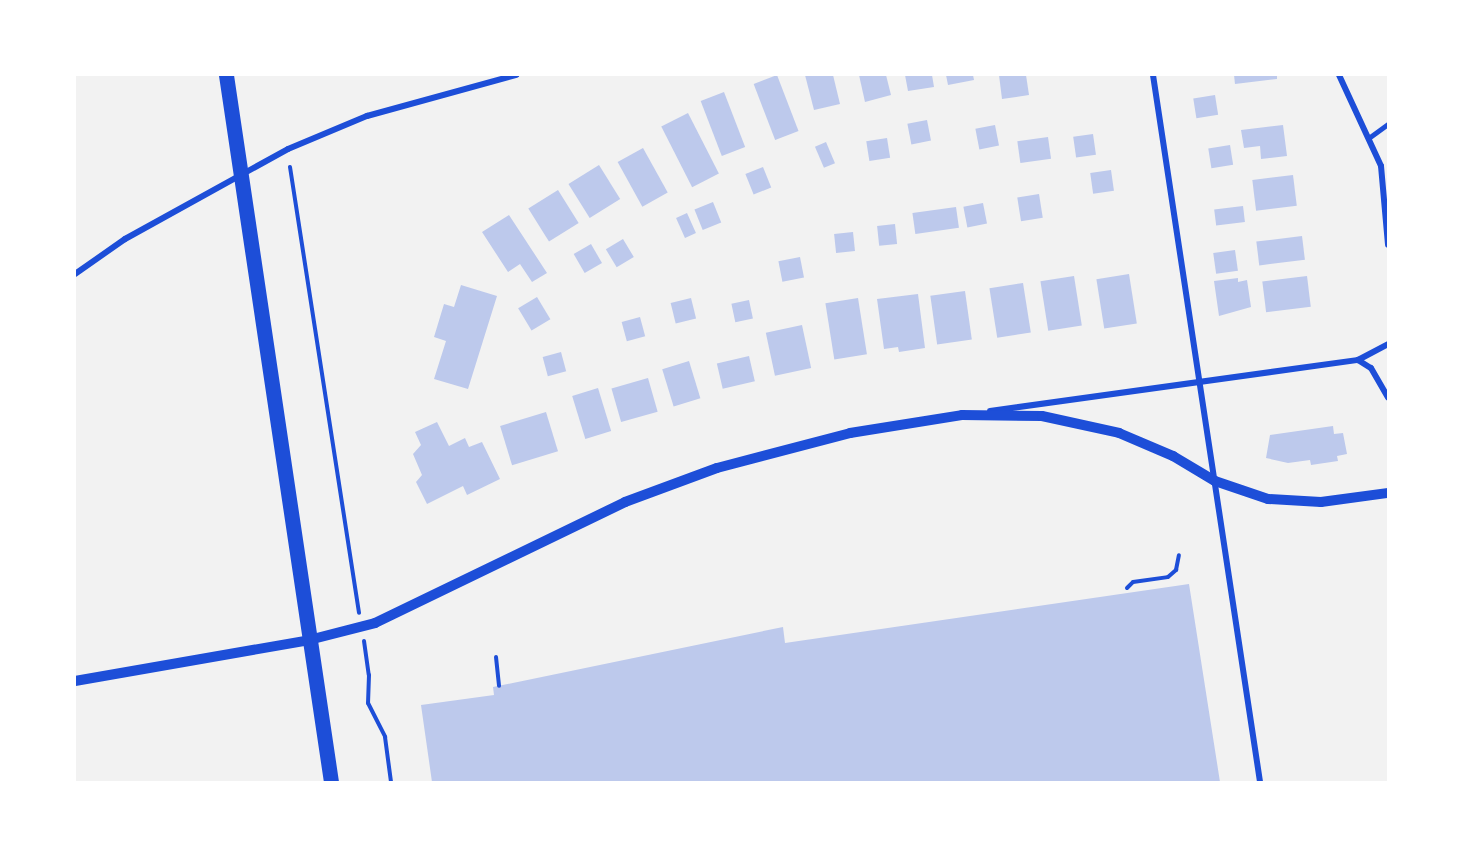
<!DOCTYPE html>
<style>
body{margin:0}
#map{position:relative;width:1463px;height:857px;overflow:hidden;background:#f2f2f2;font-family:Commissioner,sans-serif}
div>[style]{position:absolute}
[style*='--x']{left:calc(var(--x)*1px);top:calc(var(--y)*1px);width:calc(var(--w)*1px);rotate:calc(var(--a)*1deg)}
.building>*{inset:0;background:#bdc9ec;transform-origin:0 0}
.path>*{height:4px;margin:-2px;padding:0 2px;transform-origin:2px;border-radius:2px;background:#1d4ed8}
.service>*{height:4.5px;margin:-2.25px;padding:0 2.25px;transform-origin:2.25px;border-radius:2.25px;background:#1d4ed8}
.minor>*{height:6px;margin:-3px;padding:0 3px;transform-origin:3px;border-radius:3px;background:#1d4ed8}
.tertiary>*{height:10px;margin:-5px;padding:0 5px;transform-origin:5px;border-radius:5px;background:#1d4ed8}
.primary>*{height:15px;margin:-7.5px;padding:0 7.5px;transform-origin:7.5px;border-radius:7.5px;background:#1d4ed8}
span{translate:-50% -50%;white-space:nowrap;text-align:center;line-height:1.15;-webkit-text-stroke:4.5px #fff;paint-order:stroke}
.frame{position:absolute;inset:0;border:76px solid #fff;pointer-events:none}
</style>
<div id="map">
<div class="building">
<div style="left:777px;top:75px;width:60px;height:25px;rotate:69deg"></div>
<div style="clip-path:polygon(805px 75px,833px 75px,840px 104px,814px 110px)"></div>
<div style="clip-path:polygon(859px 75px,886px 75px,891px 95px,865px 102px)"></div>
<div style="clip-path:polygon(905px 75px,932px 75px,934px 87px,908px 91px)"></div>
<div style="clip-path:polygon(946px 75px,973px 75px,974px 80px,948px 85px)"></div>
<div style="clip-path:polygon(999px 75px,1026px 75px,1029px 95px,1002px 99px)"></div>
<div style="clip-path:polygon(1234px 75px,1277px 75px,1277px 79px,1235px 84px)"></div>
<div style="left:724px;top:92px;width:59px;height:25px;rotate:69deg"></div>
<div style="left:1215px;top:95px;width:20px;height:22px;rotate:81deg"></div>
<div style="left:688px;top:113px;width:68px;height:30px;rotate:63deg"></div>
<div style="left:927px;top:120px;width:21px;height:20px;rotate:79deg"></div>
<div style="left:995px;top:125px;width:21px;height:20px;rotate:79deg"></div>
<div style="clip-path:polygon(1283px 125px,1287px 156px,1261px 159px,1260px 146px,1244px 148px,1241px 130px)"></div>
<div style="left:1093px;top:134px;width:21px;height:20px;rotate:82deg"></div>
<div style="left:1048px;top:137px;width:22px;height:31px;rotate:82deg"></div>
<div style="left:887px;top:138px;width:20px;height:21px;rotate:81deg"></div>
<div style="left:826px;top:142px;width:23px;height:12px;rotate:67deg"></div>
<div style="left:1230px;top:145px;width:20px;height:22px;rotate:81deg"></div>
<div style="left:643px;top:148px;width:51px;height:29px;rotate:61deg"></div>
<div style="left:599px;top:165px;width:40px;height:36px;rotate:58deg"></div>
<div style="left:763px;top:167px;width:22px;height:19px;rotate:68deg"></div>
<div style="left:1111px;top:170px;width:21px;height:21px;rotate:82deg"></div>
<div style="left:1293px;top:175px;width:31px;height:41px;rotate:83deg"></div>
<div style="left:558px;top:190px;width:39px;height:35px;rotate:58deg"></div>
<div style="left:1039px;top:194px;width:24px;height:22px;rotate:81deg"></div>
<div style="left:713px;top:202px;width:22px;height:20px;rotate:68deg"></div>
<div style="left:983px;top:203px;width:21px;height:20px;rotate:79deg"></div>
<div style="left:1243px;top:206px;width:16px;height:29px;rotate:83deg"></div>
<div style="left:956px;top:207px;width:21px;height:44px;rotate:82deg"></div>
<div style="left:687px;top:213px;width:22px;height:12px;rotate:66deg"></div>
<div style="clip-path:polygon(509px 215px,547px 273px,532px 282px,520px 264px,508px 272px,482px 232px)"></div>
<div style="left:895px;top:224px;width:20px;height:18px;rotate:84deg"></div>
<div style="left:853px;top:232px;width:19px;height:19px;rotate:84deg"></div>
<div style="left:1302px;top:236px;width:24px;height:46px;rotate:83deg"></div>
<div style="left:623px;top:239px;width:21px;height:20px;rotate:59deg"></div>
<div style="left:591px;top:244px;width:22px;height:20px;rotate:60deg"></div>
<div style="left:1235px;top:250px;width:21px;height:22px;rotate:82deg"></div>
<div style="left:800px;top:257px;width:21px;height:22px;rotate:79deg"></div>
<div style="left:1129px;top:274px;width:50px;height:33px;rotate:81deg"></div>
<div style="left:1074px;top:276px;width:50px;height:34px;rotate:81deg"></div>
<div style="left:1307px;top:276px;width:31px;height:45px;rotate:83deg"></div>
<div style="clip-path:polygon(1238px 278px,1238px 282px,1247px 280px,1251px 307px,1219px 316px,1214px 281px)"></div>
<div style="left:1023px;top:283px;width:50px;height:34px;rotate:81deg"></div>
<div style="clip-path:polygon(461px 285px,497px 296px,468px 389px,434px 379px,446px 341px,434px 337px,444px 304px,454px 307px)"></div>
<div style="left:965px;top:291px;width:49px;height:35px;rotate:82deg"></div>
<div style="clip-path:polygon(918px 294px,925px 348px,899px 352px,898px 347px,884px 349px,877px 299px)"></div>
<div style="left:537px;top:297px;width:26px;height:22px;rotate:59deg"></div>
<div style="left:691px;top:298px;width:21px;height:21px;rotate:76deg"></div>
<div style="left:858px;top:298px;width:57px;height:33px;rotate:81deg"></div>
<div style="left:749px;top:300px;width:19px;height:18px;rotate:78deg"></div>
<div style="left:640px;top:317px;width:20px;height:19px;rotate:75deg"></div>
<div style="left:802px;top:325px;width:44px;height:37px;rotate:78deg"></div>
<div style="left:561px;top:352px;width:20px;height:19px;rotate:75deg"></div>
<div style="left:749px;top:356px;width:26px;height:33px;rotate:77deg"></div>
<div style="left:689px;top:361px;width:39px;height:28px;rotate:73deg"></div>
<div style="left:648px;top:378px;width:35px;height:38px;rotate:74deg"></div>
<div style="left:598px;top:388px;width:45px;height:27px;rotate:73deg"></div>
<div style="left:546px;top:412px;width:41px;height:48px;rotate:73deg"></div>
<div style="clip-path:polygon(437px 422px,449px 446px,465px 438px,469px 447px,482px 442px,500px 479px,467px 495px,463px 486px,427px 504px,416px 482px,422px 475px,413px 454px,421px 445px,415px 432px)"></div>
<div style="clip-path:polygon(1333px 426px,1334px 434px,1343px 433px,1347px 454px,1337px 456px,1338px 461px,1311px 465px,1310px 460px,1288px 463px,1266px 458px,1270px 435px)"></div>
<div style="clip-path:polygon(1189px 584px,1220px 782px,432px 782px,421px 705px,494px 695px,493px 687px,783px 627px,785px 643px)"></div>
</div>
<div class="path">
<div style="--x:290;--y:167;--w:451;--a:81.2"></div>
<div style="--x:1127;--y:588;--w:8;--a:-45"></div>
<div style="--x:1133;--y:582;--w:35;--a:-8"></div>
<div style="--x:1168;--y:577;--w:11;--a:-41"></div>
<div style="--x:1176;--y:570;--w:15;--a:-79"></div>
<div style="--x:364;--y:641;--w:34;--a:82"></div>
<div style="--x:369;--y:675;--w:28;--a:92"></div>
<div style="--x:368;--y:703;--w:38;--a:63"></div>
<div style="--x:385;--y:737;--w:45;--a:82.4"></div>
<div style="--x:496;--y:657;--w:29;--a:84"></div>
</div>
<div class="service">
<div style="--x:1370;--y:137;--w:22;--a:-36"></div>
</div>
<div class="minor">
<div style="--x:1153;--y:75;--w:715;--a:81.39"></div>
<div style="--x:1339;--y:75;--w:100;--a:65.2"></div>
<div style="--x:1381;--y:166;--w:79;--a:84.9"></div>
<div style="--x:75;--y:274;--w:61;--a:-35"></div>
<div style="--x:125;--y:239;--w:186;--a:-28.9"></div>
<div style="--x:288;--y:149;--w:86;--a:-22.7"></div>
<div style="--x:367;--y:116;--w:155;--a:-15.4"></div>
<div style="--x:1358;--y:360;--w:15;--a:32"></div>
<div style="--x:1371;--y:368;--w:34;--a:60"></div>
<div style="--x:990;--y:411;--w:372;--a:-7.9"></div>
<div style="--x:1358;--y:360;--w:34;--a:-28"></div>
</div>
<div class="tertiary">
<div style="--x:75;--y:681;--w:238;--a:-9.9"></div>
<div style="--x:309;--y:640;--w:68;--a:-14.4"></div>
<div style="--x:375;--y:623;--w:278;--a:-25.8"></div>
<div style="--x:625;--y:502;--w:98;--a:-20.3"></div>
<div style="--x:717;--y:468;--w:138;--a:-14.7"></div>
<div style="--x:850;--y:433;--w:113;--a:-9.1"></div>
<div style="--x:962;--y:415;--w:80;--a:0.7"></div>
<div style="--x:1042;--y:416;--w:79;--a:12.4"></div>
<div style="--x:1119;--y:433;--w:59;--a:23.1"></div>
<div style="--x:1173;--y:456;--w:49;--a:30.8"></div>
<div style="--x:1215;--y:481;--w:56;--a:18.8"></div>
<div style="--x:1268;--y:499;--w:53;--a:3.2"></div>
<div style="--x:1321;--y:502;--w:68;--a:-7.7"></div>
</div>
<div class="primary">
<div style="--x:226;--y:75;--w:715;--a:81.55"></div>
</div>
<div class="frame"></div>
</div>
